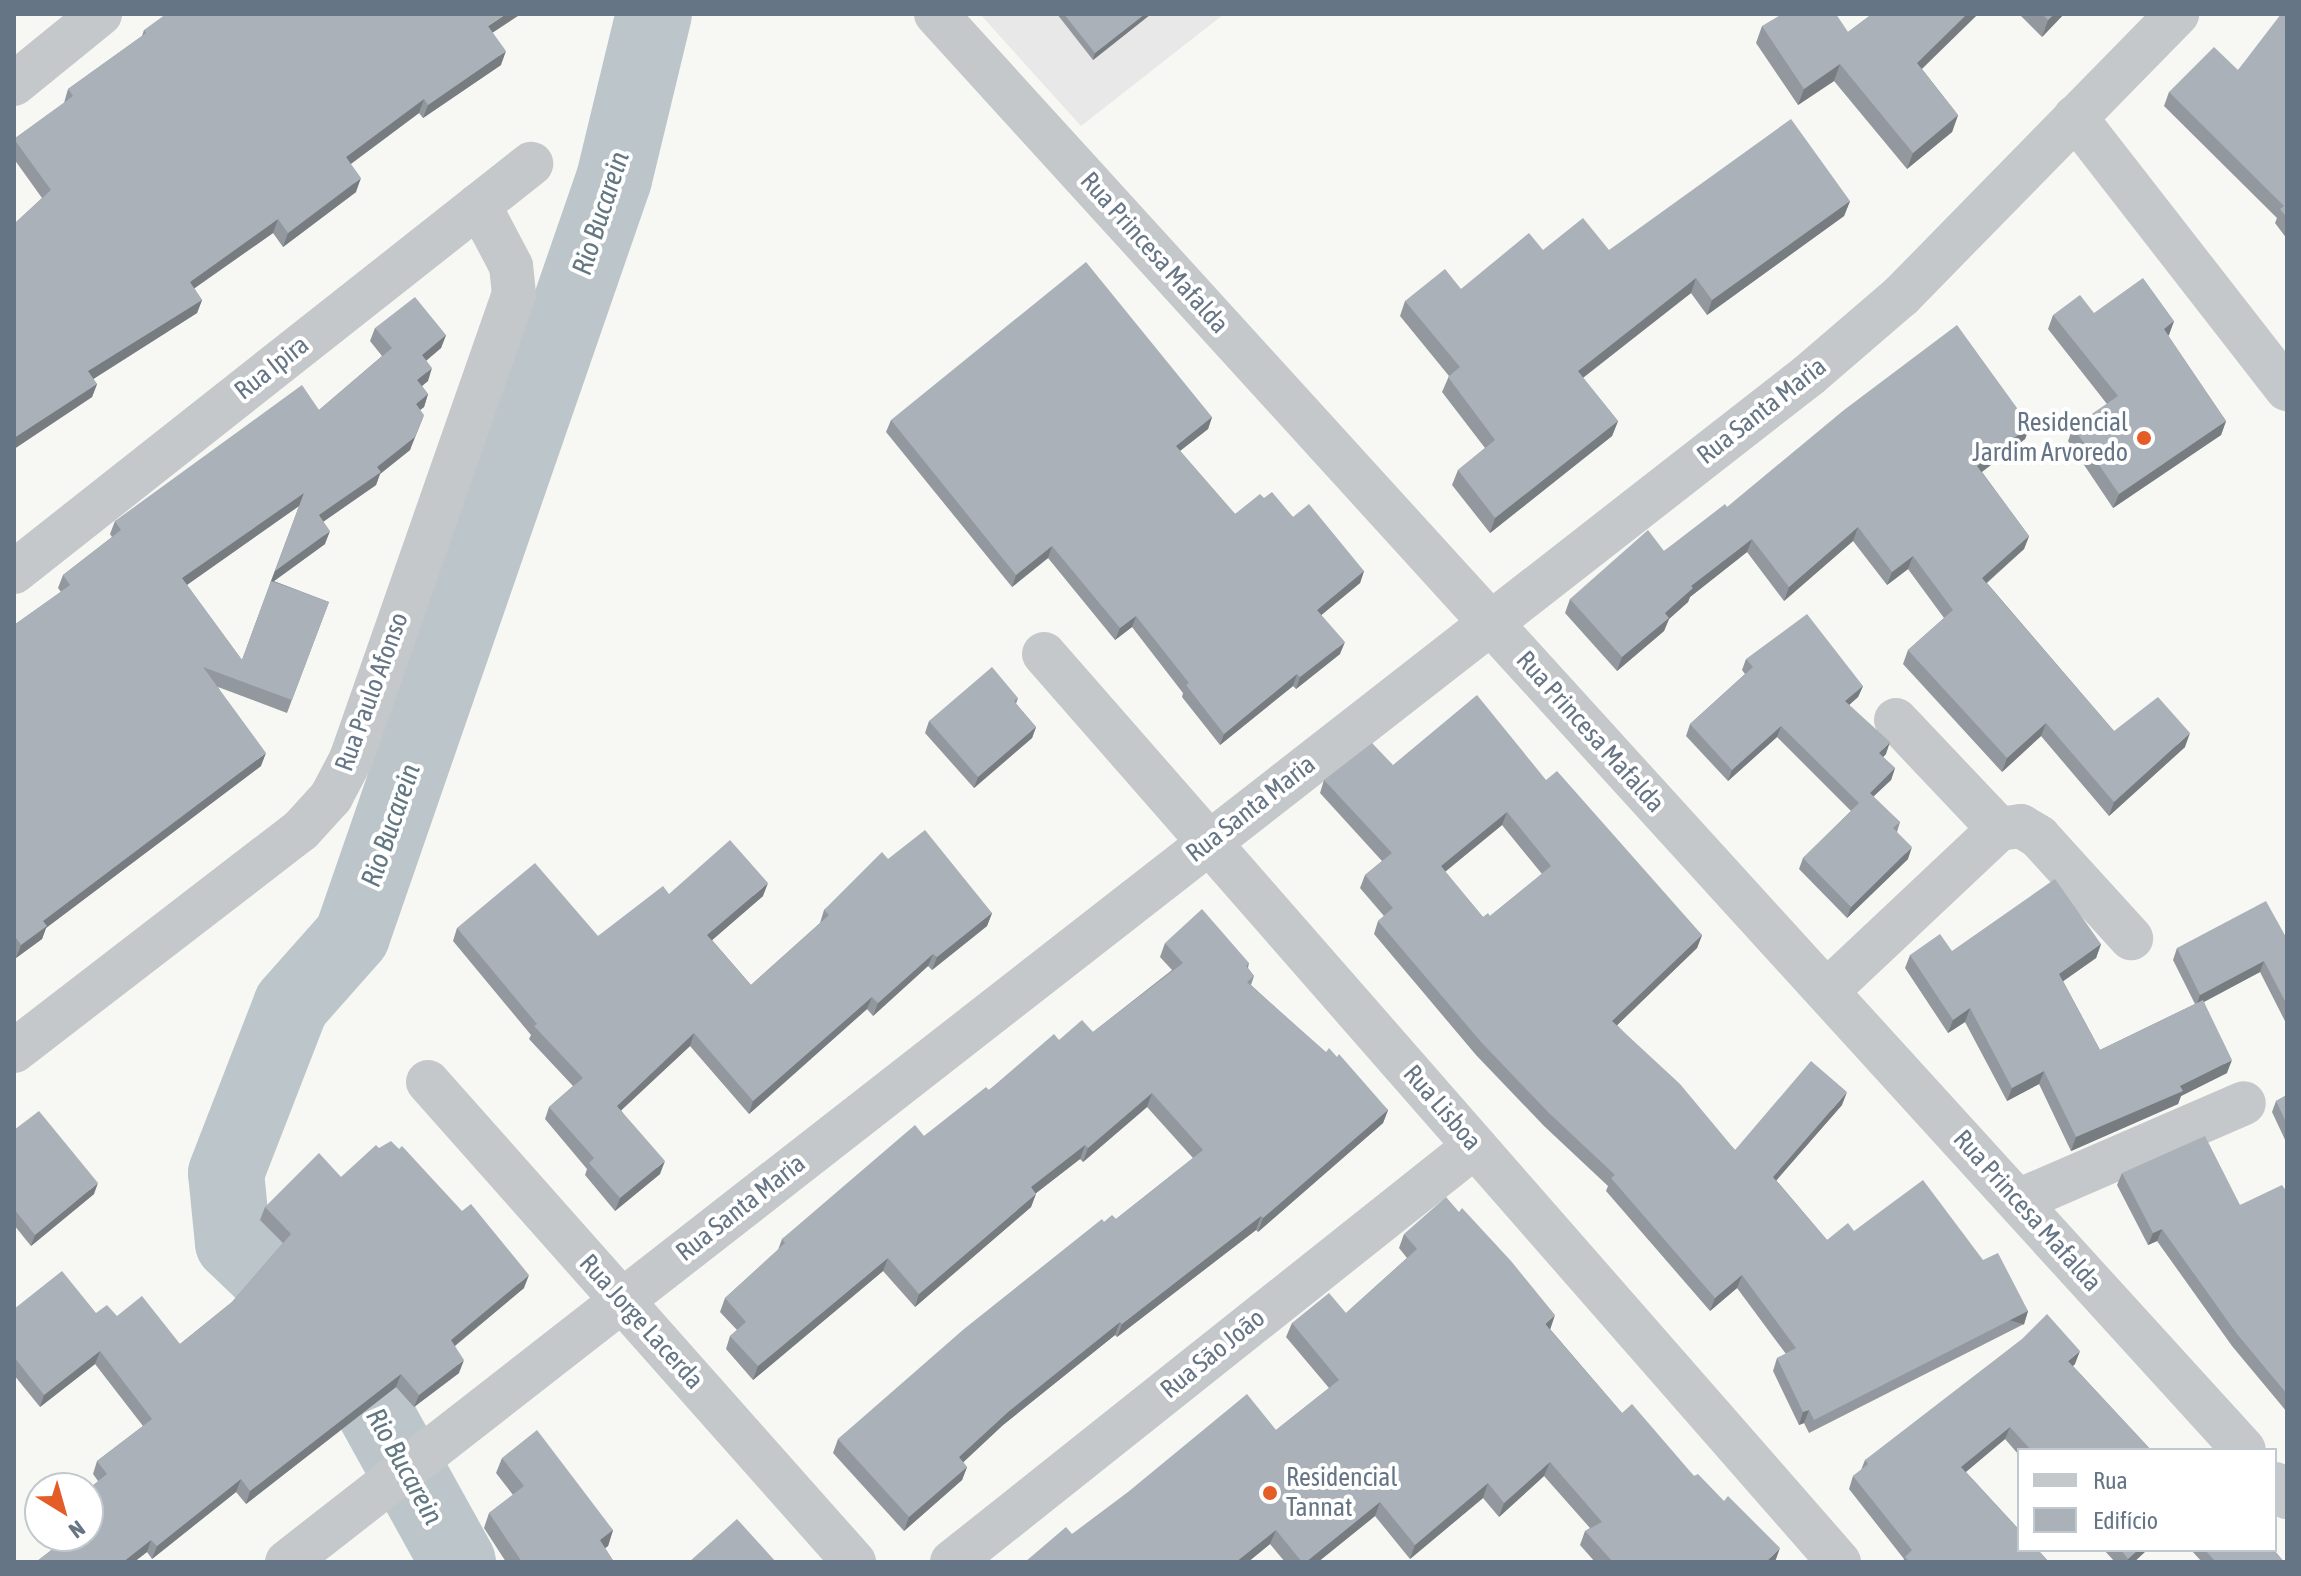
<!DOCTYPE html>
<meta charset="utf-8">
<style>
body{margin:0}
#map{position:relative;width:2301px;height:1576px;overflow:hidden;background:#f7f7f3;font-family:"Asap Condensed",sans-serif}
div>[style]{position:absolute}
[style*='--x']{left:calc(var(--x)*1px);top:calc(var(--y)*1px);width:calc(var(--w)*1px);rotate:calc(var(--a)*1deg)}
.built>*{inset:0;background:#e7e8e7}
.river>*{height:76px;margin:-38px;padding:0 38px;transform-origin:38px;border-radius:38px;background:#bcc6ca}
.minor>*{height:44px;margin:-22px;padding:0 22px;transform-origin:22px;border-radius:22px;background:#c4c8cb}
.wall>*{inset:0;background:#92989e}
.shaded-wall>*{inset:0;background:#777c81;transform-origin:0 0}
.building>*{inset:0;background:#aab1b8}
.dots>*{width:22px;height:22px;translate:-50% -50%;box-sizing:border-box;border:4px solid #fff;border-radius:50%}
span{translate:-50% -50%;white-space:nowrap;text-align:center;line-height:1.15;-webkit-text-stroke:8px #fff;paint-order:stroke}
.street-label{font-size:26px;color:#657585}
.poi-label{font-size:26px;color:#657585}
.right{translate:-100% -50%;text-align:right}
.left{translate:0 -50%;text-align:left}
.water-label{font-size:28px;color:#617781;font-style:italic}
.frame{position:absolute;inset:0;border:16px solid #657585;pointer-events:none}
.legend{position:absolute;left:2017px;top:1448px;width:260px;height:104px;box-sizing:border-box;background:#fff;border:2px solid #c1c8ce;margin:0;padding:10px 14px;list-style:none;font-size:24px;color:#657585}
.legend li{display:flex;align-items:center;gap:16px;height:40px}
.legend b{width:40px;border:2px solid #c1c8ce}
.north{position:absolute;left:24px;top:1472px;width:80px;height:80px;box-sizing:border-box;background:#fff;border:2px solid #c1c8ce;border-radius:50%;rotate:143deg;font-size:22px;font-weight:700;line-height:32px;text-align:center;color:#657585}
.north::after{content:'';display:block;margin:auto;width:28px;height:36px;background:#e45c26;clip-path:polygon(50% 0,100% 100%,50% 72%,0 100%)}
</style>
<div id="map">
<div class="built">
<div style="clip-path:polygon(980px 14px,1224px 14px,1081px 126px)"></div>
</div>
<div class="river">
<div style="--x:458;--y:1562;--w:252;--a:-119"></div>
<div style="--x:336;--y:1342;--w:143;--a:-136.1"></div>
<div style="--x:233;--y:1243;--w:70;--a:-95.7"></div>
<div style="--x:226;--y:1173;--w:180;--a:-68.8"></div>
<div style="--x:291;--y:1005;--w:92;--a:-48.5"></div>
<div style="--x:352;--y:936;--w:801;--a:-70.91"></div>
<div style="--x:614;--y:179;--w:170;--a:-76.4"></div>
</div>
<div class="minor">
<div style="--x:936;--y:14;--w:1942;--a:47.67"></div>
<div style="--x:14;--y:84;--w:111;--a:-39.1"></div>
<div style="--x:2075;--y:117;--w:345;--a:52.1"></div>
<div style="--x:14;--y:572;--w:659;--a:-38.28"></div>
<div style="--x:1044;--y:654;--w:1207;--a:48.8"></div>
<div style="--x:1896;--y:720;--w:150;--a:46.6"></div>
<div style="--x:1999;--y:829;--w:22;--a:-8"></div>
<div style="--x:2021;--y:826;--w:21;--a:31"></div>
<div style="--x:2039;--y:837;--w:137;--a:47.7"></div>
<div style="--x:1827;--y:991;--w:236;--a:-43.3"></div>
<div style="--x:14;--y:1051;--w:362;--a:-37.6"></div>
<div style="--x:301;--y:830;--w:45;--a:-47.7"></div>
<div style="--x:331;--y:797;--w:43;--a:-62.2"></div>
<div style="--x:351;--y:759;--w:493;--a:-70.7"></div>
<div style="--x:514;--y:294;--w:28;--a:-96"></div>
<div style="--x:511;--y:266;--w:69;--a:-117.7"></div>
<div style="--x:428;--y:1082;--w:642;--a:48.41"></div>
<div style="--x:2018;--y:1201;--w:246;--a:-23.4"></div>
<div style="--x:2275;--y:1484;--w:18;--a:47"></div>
<div style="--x:287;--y:1562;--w:1930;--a:-37.95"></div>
<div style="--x:1809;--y:375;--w:121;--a:-40.7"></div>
<div style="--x:1901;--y:296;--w:395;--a:-45.6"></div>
<div style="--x:952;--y:1562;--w:668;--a:-38.5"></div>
</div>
<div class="wall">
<div style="clip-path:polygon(1057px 14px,1151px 14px,1093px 60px)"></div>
<div style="clip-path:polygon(1872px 14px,1978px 14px,1922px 69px,1958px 115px,1952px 132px,1907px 169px,1834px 81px,1798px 105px,1756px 43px,1762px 26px,1848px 32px)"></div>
<div style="clip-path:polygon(2019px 14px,2064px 14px,2042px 37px)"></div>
<div style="clip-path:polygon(2287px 15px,2287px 239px,2275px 223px,2277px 218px,2164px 106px,2169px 92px,2238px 70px)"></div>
<div style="clip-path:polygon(144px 30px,493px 33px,501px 65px,423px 118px,419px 113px,351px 164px,356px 192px,283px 247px,273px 233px,194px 288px,202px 300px,197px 313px,93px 379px,97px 384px,92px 397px,14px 449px,14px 224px,42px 198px,14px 159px,14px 139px,64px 103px,68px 89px,142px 36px)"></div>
<div style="clip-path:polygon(1850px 201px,1844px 216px,1707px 315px,1691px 293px,1583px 378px,1618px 421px,1612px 436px,1490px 533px,1452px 485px,1458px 470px,1485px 448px,1442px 392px,1449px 376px,1400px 316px,1405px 301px,1461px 289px,1543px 250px,1609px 250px)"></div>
<div style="clip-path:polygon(2094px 313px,2174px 321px,2168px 336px,2226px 421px,2221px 435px,2113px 508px,2068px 441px,2073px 427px,2107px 404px,2048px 329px,2053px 315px)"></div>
<div style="clip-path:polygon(evenodd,375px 328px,446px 335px,441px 348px,426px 361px,428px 381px,422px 386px,428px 394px,424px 407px,420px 410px,410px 450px,380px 474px,376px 485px,323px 522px,325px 544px,274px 581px,329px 602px,287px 713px,218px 687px,261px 766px,46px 928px,42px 939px,16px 958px,14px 954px,14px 625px,61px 592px,58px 588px,63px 575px,112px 537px,110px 534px,115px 521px,319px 410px,382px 356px,370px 341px,375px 328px,299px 506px,271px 581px,242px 660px,187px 585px,299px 506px)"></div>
<div style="clip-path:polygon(1212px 417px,1208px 429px,1180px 451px,1235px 514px,1264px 498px,1293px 517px,1364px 571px,1360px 583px,1321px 615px,1340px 654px,1296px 689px,1293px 686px,1220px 745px,1182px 697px,1183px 693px,1132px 627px,1115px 640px,1048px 558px,1012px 587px,886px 432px,891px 420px)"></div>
<div style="clip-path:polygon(2030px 426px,2025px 439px,1982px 472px,2029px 536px,2024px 549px,1987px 583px,2114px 731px,2185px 747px,2109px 816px,2041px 736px,2002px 772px,1903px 664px,1908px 650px,1944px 618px,1908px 569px,1887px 585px,1853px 541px,1784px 601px,1747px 552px,1690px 597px,1688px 602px,1669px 619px,1664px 631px,1617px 671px,1565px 613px,1570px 599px,1664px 551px,1727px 507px)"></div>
<div style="clip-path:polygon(1746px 659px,1863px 686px,1858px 697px,1849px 705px,1886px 754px,1883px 757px,1895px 768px,1891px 780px,1873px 797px,1900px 822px,1897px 832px,1908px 859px,1847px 918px,1799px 869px,1803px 858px,1851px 811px,1777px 737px,1728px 781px,1686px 736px,1690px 724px,1745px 674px,1742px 670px)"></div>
<div style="clip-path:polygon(1018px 698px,1016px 704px,1036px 727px,1032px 738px,974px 788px,925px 733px,929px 721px)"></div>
<div style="clip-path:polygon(evenodd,1393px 765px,1546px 780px,1702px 935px,1697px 948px,1617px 1025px,1735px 1150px,1842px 1105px,1776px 1180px,1827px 1240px,1854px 1231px,1983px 1260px,2028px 1311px,2024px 1324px,1809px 1433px,1804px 1423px,1799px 1425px,1773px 1371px,1777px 1358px,1786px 1354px,1737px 1288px,1710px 1311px,1606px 1191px,1608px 1186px,1544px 1126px,1476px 1055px,1374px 934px,1378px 921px,1384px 916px,1360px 888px,1365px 875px,1382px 861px,1320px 793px,1324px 780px,1393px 765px,1502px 825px,1542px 874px,1490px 916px,1483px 917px,1445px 872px,1502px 825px)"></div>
<div style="clip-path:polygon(888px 859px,992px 913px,987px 926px,932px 970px,928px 966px,873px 1016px,867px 1009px,749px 1114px,690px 1046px,621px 1110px,660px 1174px,615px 1211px,585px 1175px,587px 1169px,545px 1119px,549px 1107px,573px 1086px,529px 1039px,531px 1035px,453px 941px,457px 928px,598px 936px,669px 894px,763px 896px,712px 940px,751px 985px,820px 923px,824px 910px)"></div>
<div style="clip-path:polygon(2287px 939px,2287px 1025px,2260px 972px,2204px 1002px,2227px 1073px,2181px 1096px,2178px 1104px,2071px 1151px,2039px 1084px,2007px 1101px,1965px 1022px,1948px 1033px,1905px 968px,1910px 955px,1952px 951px,2101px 944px,2096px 958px,2063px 981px,2100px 1050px,2195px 1004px,2173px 960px,2177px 948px)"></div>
<div style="clip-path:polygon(1165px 943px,1249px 963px,1248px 968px,1254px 976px,1251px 985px,1388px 1110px,1383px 1123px,1258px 1232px,1256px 1230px,1117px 1337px,1115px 1335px,1003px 1425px,963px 1462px,967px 1467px,962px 1480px,904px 1531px,833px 1453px,838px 1439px,1104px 1222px,1116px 1219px,1193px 1158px,1147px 1107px,1083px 1162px,1080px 1159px,1036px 1193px,1031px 1207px,915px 1307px,883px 1271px,753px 1380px,726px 1349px,730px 1336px,737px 1330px,720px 1312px,725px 1298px,778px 1250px,782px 1239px,924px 1136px,1059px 1040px,1093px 1032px,1172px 970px,1160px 957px)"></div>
<div style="clip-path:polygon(2287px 1095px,2287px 1144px,2272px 1112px,2276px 1101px)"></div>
<div style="clip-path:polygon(14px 1130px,94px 1194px,31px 1246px,14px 1225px)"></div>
<div style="clip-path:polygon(2122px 1173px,2240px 1205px,2287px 1192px,2287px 1412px,2232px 1346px,2157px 1241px,2148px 1245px,2117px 1185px)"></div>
<div style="clip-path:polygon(341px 1177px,524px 1288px,455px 1346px,459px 1373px,414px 1407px,396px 1387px,246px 1504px,236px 1492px,152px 1559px,147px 1552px,134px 1562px,36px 1562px,54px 1548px,44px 1536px,88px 1536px,98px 1481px,93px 1474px,97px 1461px,143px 1426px,95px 1364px,40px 1407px,14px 1375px,14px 1309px,96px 1313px,117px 1316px,180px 1344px,232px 1302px,283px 1243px,260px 1220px,265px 1207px)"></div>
<div style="clip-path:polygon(1404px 1234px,1550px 1329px,1622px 1413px,1694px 1476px,1775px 1562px,1595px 1562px,1580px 1545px,1585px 1531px,1590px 1528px,1544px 1476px,1499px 1517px,1483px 1498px,1410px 1559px,1375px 1516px,1318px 1562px,1285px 1562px,1270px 1544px,1248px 1562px,1025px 1562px,1072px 1534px,1276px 1430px,1329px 1388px,1286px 1337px,1292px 1323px,1346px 1313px,1407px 1258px,1399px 1248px)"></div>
<div style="clip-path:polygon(2075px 1364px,2073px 1366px,2151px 1450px,2019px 1450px,2019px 1455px,2005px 1439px,1966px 1472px,2049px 1562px,1903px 1562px,1904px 1559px,1849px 1489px,1853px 1476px,1861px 1470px,1865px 1460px)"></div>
<div style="clip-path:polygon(502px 1458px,613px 1530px,608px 1546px,605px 1548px,614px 1562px,506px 1562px,484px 1528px,489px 1513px,513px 1495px,496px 1473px)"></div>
<div style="clip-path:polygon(2104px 1550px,2147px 1550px,2134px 1562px,2115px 1562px)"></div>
<div style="clip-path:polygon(2193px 1550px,2274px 1550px,2284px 1562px,2202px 1562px,2192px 1551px)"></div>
</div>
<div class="shaded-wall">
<div style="clip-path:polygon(506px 14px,521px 14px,483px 39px,488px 26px)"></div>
<div style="clip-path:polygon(1145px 14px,1151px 14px,1093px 60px,1095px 53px)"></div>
<div style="clip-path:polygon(1967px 14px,1978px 14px,1911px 79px,1917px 63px)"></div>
<div style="clip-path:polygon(2054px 14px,2064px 14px,2042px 37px,2048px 20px)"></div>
<div style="clip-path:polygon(506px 51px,501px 65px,423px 118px,428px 105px)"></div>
<div style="clip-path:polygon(1840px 64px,1834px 81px,1798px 105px,1804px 89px)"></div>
<div style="clip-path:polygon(424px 99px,419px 113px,341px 171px,346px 157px)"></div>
<div style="clip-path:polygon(1958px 115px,1952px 132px,1907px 169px,1913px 153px)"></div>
<div style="clip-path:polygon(361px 178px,356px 192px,283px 247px,288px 233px)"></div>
<div style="clip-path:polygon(1850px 201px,1844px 216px,1707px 315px,1712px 300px)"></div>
<div style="clip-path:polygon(278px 219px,273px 233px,185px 295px,190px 282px)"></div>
<div style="clip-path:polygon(1696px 278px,1691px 293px,1572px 386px,1578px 371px)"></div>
<div style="clip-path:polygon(202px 300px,197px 313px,84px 385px,88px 371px)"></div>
<div style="clip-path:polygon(2174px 321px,2169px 335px,2158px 343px,2164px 329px)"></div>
<div style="clip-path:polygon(446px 335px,441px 348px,417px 368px,422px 355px)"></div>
<div style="clip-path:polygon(432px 368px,428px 381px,413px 393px,417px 380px)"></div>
<div style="clip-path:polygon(97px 384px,92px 397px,14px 449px,14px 438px)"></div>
<div style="clip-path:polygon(428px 394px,424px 407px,411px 417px,416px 404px)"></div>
<div style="clip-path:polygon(424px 415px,410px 450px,380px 474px,376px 485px,314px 528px,319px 515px,377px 467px)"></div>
<div style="clip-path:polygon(1212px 417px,1208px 429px,1172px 457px,1176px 446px)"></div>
<div style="clip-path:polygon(1618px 421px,1612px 436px,1490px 533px,1495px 518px)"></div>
<div style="clip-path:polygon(2226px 421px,2221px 435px,2113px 508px,2119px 494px)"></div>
<div style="clip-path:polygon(2030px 426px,2025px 439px,1972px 479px,1977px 466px)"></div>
<div style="clip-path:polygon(304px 493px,299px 506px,178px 591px,182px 578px)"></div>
<div style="clip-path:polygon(1858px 527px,1853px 541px,1784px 601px,1789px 587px)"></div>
<div style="clip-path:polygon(330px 531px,325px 544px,270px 584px,275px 571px)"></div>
<div style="clip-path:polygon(2029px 536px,2024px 549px,1977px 591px,1982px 578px)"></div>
<div style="clip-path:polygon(1752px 539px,1747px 552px,1690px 597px,1688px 602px,1669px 619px,1664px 631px,1617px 671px,1622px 657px,1691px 586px)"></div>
<div style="clip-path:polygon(1052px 546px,1048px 558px,1012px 587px,1016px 575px)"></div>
<div style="clip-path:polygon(1913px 556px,1908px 569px,1887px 585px,1892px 572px)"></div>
<div style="clip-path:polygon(1364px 571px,1360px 583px,1313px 622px,1317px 610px)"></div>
<div style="clip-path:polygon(1136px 616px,1132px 627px,1115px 640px,1120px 628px)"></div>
<div style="clip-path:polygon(1345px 642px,1340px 654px,1296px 689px,1300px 677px)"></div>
<div style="clip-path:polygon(1297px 674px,1293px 686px,1220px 745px,1224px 734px)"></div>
<div style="clip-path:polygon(1863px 686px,1858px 697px,1841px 712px,1845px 701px)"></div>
<div style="clip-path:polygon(2046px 723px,2041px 736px,2002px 772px,2007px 758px)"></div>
<div style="clip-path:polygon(1781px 726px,1777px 737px,1728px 781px,1732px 770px)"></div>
<div style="clip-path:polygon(1036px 727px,1032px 738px,974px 788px,978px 777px)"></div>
<div style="clip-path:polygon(2190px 733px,2185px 747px,2109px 816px,2114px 802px)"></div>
<div style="clip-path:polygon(1890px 742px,1886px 754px,1875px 765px,1879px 753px)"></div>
<div style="clip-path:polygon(266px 753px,261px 766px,46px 928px,42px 939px,16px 958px,21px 945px,43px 921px)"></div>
<div style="clip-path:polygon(1895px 768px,1891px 780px,1865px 804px,1870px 793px)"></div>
<div style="clip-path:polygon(1507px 812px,1502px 825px,1436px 879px,1441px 866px)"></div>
<div style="clip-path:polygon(1912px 847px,1908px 859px,1847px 918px,1851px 907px)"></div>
<div style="clip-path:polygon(768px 883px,763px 896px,703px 948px,707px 935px)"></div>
<div style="clip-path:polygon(992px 913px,987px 926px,932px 970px,937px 957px)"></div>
<div style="clip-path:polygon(1702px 935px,1697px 948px,1608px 1034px,1612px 1021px)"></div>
<div style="clip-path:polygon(2101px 944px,2096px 958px,2055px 987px,2059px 974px)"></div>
<div style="clip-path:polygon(933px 954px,928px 966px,873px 1016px,878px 1003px)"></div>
<div style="clip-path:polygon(2264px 961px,2260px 972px,2196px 1006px,2200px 995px)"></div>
<div style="clip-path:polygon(872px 997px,867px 1009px,749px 1114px,753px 1101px)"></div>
<div style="clip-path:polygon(1970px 1008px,1965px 1022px,1948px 1033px,1953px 1020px)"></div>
<div style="clip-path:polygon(694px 1033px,690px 1046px,612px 1119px,617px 1106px)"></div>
<div style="clip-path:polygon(2232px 1060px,2227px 1073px,2181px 1096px,2178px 1104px,2071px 1151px,2076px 1137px)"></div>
<div style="clip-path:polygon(2044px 1071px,2039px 1084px,2007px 1101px,2012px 1088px)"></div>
<div style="clip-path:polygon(1847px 1092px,1842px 1105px,1768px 1190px,1773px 1177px)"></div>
<div style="clip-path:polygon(1152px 1093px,1147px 1107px,1083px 1162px,1088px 1148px)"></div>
<div style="clip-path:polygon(1388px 1110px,1383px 1123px,1258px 1232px,1263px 1218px)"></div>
<div style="clip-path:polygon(1085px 1145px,1080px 1159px,1026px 1201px,1031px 1187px)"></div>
<div style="clip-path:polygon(665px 1161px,660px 1174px,615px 1211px,620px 1198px)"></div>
<div style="clip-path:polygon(98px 1183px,94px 1194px,31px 1246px,35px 1235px)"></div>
<div style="clip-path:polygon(1036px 1194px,1031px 1207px,915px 1307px,919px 1294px)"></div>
<div style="clip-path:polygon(1261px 1216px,1256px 1230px,1117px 1337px,1122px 1324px)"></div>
<div style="clip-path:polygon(2162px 1229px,2157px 1241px,2148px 1245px,2153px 1233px)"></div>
<div style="clip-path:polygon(888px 1258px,883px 1271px,753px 1380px,758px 1366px)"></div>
<div style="clip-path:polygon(529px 1275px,524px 1288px,446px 1353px,451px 1340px)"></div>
<div style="clip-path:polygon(1742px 1275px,1737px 1288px,1710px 1311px,1715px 1298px)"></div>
<div style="left:2028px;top:1311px;width:14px;height:240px;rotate:107deg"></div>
<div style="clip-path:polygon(1555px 1315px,1550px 1330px,1545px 1324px)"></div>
<div style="clip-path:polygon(1120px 1322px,1115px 1335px,1003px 1425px,954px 1471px,959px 1457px,1008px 1412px)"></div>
<div style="clip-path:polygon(100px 1351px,95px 1364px,40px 1407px,44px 1395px)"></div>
<div style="clip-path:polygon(2080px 1351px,2075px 1364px,2064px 1374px,2068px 1361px)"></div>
<div style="clip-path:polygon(464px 1360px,459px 1373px,414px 1407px,419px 1395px)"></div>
<div style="clip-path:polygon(401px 1374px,396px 1387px,246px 1504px,250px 1491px)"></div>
<div style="clip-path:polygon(1809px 1410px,1804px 1423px,1799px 1425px,1803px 1412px)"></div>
<div style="clip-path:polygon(2010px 1427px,2005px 1439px,1956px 1480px,1961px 1467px)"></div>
<div style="clip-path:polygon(1550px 1462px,1544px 1476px,1499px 1517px,1504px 1503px)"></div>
<div style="clip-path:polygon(967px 1467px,962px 1480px,904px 1531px,909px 1517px)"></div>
<div style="clip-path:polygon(241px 1479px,236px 1492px,152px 1559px,157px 1546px)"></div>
<div style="clip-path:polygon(1488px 1483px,1483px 1498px,1410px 1559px,1415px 1545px)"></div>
<div style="clip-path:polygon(1380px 1502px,1375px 1516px,1318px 1562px,1306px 1562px)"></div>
<div style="clip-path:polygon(613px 1530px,608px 1546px,594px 1556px,600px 1540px)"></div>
<div style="clip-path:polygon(1276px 1530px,1270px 1544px,1248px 1562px,1236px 1562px)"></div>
<div style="clip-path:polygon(151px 1540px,147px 1552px,134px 1562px,123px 1562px)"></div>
<div style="clip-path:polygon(1780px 1548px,1775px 1562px,1766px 1562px)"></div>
<div style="clip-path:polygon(2138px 1550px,2147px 1550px,2134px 1562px,2127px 1562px,2128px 1559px)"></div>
</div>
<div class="building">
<div style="clip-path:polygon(166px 14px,506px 14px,488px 26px,506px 51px,428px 105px,424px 99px,346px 157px,361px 178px,288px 233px,278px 219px,190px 282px,202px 300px,88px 371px,97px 384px,14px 438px,14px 224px,51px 190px,14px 139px,73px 96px,68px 89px,146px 33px,144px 30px)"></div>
<div style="clip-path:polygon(1064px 14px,1145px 14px,1095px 53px)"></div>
<div style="clip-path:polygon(1782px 14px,1836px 14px,1848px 32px,1872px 14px,1967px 14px,1917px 63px,1958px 115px,1913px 153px,1840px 64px,1804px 89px,1762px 26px)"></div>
<div style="clip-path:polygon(2042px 14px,2054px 14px,2048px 20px)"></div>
<div style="clip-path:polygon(2281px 14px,2287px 15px,2287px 218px,2280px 209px,2284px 206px,2169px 92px,2214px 47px,2238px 70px)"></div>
<div style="clip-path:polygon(1791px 119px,1850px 201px,1712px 300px,1696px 278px,1578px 371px,1618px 421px,1495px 518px,1458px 470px,1495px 440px,1448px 377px,1460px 367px,1405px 301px,1445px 269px,1461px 289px,1529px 233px,1543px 250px,1583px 218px,1609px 250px)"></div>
<div style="clip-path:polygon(1086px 262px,1212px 417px,1176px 446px,1235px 514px,1260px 494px,1264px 498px,1272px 492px,1293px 517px,1309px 504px,1364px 571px,1317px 610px,1345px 642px,1300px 677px,1297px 674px,1224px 734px,1186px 685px,1189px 683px,1136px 616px,1120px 628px,1052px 546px,1016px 575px,891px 420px)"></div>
<div style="clip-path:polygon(2143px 278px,2174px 321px,2164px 329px,2226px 421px,2119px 494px,2073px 427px,2118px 396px,2053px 315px,2080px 295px,2094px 313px)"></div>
<div style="clip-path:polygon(415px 297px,446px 335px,422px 355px,432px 368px,417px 380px,428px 394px,416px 404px,424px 415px,415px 437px,377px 467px,381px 472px,319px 515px,330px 531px,275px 571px,304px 493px,182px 578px,242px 660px,271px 581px,329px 602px,292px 700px,203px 667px,266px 753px,43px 921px,47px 926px,21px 945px,14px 935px,14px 625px,70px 585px,63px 575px,121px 530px,115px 521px,302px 385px,319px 410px,392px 348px,375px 328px)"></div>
<div style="clip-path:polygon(1957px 325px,2030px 426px,1977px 466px,2029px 536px,1982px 578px,2114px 731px,2158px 697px,2190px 733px,2114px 802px,2046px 723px,2007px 758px,1908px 650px,1953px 610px,1913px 556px,1892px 572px,1858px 527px,1789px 587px,1752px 539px,1691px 586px,1693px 588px,1665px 613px,1669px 618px,1622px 657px,1570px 599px,1648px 530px,1664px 551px,1725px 504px,1727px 507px,1844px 410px)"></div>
<div style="clip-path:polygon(1807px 614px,1863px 686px,1845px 701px,1890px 742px,1879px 753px,1895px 768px,1870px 793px,1900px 822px,1893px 828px,1912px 847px,1851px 907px,1803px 858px,1859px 803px,1781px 726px,1732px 770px,1690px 724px,1753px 667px,1746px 659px)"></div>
<div style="clip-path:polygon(992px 667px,1018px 698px,1014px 701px,1036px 727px,978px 777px,929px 721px)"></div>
<div style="clip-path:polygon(evenodd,1477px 695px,1546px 780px,1557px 771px,1702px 935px,1612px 1021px,1680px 1084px,1735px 1150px,1811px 1061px,1847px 1092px,1773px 1177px,1827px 1240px,1848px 1223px,1854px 1231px,1923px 1180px,1983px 1260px,1998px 1253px,2028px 1311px,1814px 1420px,1809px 1410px,1803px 1412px,1777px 1358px,1796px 1348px,1742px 1275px,1715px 1298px,1611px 1178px,1615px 1175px,1549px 1113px,1481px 1042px,1378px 921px,1393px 908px,1365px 875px,1392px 853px,1324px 780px,1372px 743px,1393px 765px,1477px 695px,1507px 812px,1551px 866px,1490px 916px,1488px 913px,1483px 917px,1441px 866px,1507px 812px)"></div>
<div style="clip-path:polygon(925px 830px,992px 913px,937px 957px,933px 954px,878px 1003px,872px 997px,753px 1101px,694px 1033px,617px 1106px,665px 1161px,620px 1198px,589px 1163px,594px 1158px,549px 1107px,583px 1078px,534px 1026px,537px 1024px,457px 928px,535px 863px,598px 936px,663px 886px,669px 894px,730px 840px,768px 883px,707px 935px,751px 985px,829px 915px,824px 910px,882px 852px,888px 859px)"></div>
<div style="clip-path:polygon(2055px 879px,2101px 944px,2059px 974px,2100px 1050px,2203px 1000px,2232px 1060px,2180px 1086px,2183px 1091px,2076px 1137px,2044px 1071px,2012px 1088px,1970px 1008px,1953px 1020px,1910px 955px,1940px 934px,1952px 951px)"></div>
<div style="clip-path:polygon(2266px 901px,2287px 939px,2287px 1005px,2264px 961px,2200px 995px,2177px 948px)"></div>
<div style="clip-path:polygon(1202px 909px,1249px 963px,1246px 966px,1254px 976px,1247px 982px,1326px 1052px,1329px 1048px,1337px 1057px,1339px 1054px,1388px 1110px,1263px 1218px,1261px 1216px,1122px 1324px,1120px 1322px,1008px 1412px,959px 1457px,967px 1467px,909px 1517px,838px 1439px,964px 1329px,1102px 1219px,1104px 1222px,1112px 1215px,1116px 1219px,1203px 1150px,1152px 1093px,1088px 1148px,1085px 1145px,1031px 1187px,1036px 1194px,919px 1294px,888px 1258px,758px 1366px,730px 1336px,746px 1322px,725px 1298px,785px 1243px,782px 1239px,915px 1125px,924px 1136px,986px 1087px,989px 1090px,1054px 1034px,1059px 1040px,1082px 1020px,1093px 1032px,1183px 963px,1165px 943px)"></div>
<div style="clip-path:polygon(2287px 1095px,2287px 1124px,2276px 1101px)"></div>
<div style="clip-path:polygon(39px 1111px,98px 1183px,35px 1235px,14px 1209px,14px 1130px)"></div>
<div style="clip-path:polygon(2205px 1136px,2240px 1205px,2282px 1185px,2287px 1192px,2287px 1394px,2237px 1334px,2162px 1229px,2153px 1233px,2122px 1173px)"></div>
<div style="clip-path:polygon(391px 1141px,399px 1149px,402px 1146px,462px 1211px,471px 1204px,529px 1275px,451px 1340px,464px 1360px,419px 1395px,401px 1374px,250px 1491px,241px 1479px,157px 1546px,151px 1540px,123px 1562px,36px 1562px,63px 1541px,59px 1536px,88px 1536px,88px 1489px,107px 1474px,97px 1461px,152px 1419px,100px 1351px,44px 1395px,14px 1357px,14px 1309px,62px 1271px,96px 1313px,107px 1305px,117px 1316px,142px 1296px,180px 1344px,232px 1302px,291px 1234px,265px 1207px,319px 1153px,341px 1177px,376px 1145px,379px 1148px)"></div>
<div style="clip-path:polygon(1446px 1197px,1459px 1212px,1462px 1208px,1511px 1261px,1555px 1315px,1545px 1324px,1622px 1413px,1632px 1404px,1694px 1476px,1698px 1474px,1724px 1501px,1728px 1496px,1780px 1548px,1766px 1562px,1613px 1562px,1585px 1531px,1602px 1522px,1550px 1462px,1504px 1503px,1488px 1483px,1415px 1545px,1380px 1502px,1306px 1562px,1302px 1562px,1276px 1530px,1236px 1562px,1025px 1562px,1066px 1527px,1072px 1534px,1128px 1492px,1247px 1394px,1276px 1430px,1339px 1380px,1292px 1323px,1329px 1293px,1346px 1313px,1417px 1249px,1404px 1234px)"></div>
<div style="clip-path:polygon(2047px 1314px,2080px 1351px,2068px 1361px,2151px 1450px,2031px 1450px,2010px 1427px,1961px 1467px,2019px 1530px,2019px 1550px,2038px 1550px,2049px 1562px,1910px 1562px,1905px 1557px,1912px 1550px,1853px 1476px,1868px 1464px,1865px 1460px,2022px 1339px)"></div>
<div style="clip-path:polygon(537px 1430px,613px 1530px,600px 1540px,614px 1562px,522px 1562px,489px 1513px,524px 1486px,502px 1458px)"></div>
<div style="clip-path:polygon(737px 1519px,776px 1562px,689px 1562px)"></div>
<div style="clip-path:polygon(2121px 1550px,2138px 1550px,2128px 1559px)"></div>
<div style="clip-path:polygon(2205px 1550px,2274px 1550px,2284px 1562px,2216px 1562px)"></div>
</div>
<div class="dots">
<div style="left:2144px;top:438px;background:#e45c26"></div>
<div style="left:1270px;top:1493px;background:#e45c26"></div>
</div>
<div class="street-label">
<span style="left:1154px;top:253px;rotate:48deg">Rua Princesa Mafalda</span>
<span style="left:272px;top:368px;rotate:-38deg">Rua Ipira</span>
<span style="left:1762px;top:411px;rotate:-38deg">Rua Santa Maria</span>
<span style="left:372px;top:692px;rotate:-70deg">Rua Paulo Afonso</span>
<span style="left:1590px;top:732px;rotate:48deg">Rua Princesa Mafalda</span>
<span style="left:1251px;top:809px;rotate:-38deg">Rua Santa Maria</span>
<span style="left:1442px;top:1108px;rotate:49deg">Rua Lisboa</span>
<span style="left:741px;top:1208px;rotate:-38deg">Rua Santa Maria</span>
<span style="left:2027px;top:1211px;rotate:48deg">Rua Princesa Mafalda</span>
<span style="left:641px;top:1322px;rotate:48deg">Rua Jorge Lacerda</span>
<span style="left:1213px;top:1354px;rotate:-39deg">Rua São João</span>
</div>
<div class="poi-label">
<span class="right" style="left:2128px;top:438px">Residencial<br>Jardim Arvoredo</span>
<span class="left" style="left:1286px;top:1493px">Residencial<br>Tannat</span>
</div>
<div class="water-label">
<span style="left:600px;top:213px;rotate:-72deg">Rio Bucarein</span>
<span style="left:390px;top:825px;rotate:-71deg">Rio Bucarein</span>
<span style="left:405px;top:1466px;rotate:61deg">Rio Bucarein</span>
</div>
<div class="frame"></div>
<ul class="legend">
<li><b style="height:10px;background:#c4c8cb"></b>Rua</li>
<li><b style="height:22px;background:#aab1b8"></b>Edifício</li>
</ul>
<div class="north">N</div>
</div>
